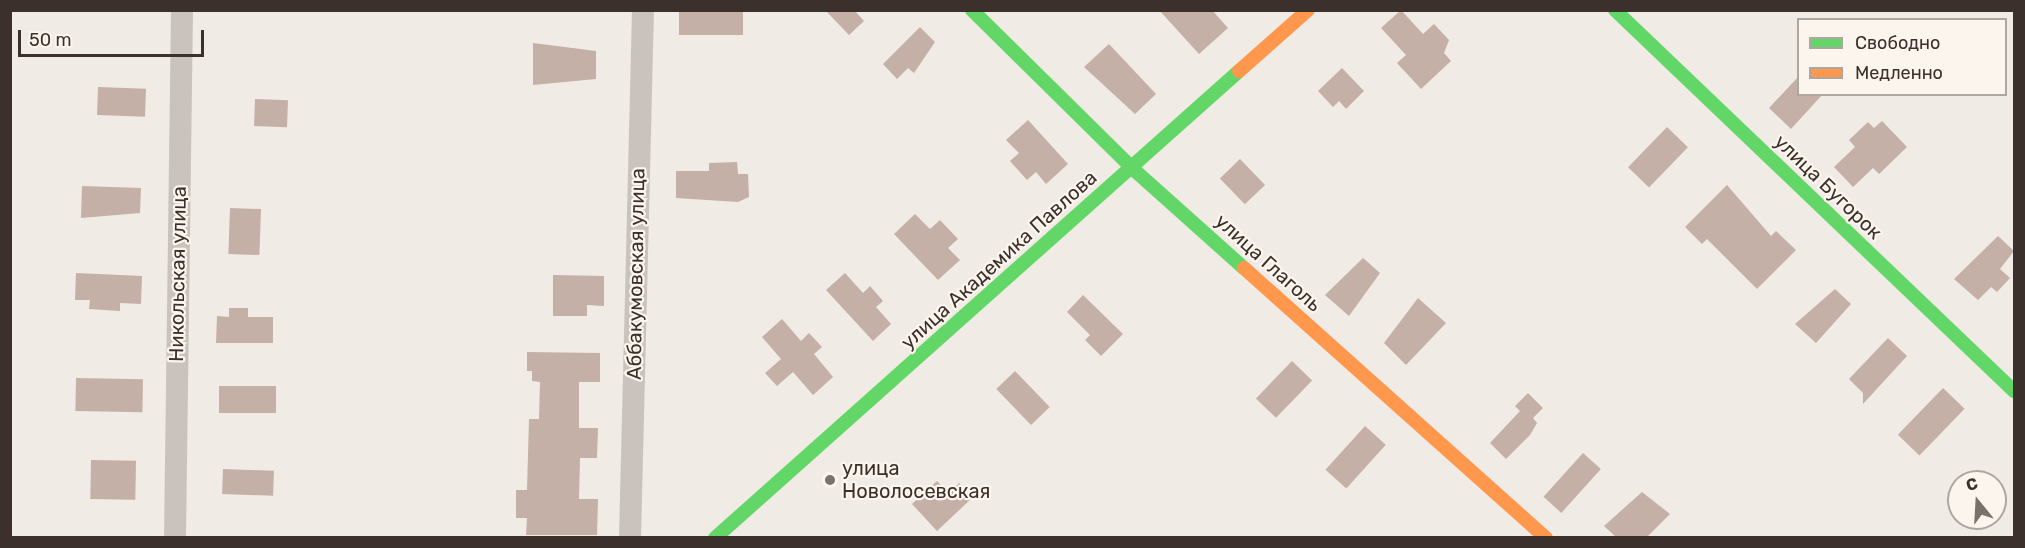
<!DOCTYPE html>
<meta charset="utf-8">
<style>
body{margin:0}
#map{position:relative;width:2025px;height:548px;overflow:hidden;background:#f0ebe5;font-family:Rubik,sans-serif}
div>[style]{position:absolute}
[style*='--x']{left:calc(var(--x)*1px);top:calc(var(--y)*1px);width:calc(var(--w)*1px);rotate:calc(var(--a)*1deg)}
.building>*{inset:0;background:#c4b0a6;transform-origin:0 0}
.street>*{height:22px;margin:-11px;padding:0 11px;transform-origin:11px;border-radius:11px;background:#cac3bd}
.fast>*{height:14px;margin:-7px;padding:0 7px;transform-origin:7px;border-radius:7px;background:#63d668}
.slow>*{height:14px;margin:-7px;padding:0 7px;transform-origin:7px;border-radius:7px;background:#ff974d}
.dots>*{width:16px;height:16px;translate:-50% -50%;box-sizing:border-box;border:3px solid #fbf5ee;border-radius:50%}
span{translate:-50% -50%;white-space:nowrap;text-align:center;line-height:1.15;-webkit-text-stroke:4.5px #fbf5ee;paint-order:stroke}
.street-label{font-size:20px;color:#3b302b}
.poi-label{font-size:20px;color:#3b302b}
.left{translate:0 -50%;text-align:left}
.frame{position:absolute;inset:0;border:12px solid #3b302b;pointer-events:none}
.legend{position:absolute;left:1797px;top:18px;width:210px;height:78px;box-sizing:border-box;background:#fbf5ee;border:2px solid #aea6a0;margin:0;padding:8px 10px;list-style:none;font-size:18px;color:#3b302b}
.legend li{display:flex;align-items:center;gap:12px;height:30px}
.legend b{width:30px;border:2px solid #aea6a0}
.north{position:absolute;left:1947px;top:470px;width:60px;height:60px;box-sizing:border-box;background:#fbf5ee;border:2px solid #aea6a0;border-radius:50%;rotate:342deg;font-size:16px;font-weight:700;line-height:24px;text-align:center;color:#3b302b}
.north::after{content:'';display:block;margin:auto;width:21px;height:27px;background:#7a716c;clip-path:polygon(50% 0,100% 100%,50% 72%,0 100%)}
.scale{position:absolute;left:18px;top:30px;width:186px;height:27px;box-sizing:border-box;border:3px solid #3b302b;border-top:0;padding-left:8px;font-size:18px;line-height:21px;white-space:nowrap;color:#3b302b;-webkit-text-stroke:4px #fbf5ee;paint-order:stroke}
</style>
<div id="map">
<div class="building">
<div style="left:679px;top:10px;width:64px;height:25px"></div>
<div style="clip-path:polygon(825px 10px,854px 10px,864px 21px,849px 35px)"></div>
<div style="clip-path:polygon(1159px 10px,1212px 10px,1228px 28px,1199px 54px)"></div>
<div style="clip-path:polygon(1401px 10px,1423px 34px,1434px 24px,1449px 40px,1444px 53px,1451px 61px,1421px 89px,1397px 63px,1406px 55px,1381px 28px)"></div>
<div style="clip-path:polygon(920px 27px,935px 42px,914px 73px,908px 68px,897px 79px,883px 64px)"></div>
<div style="clip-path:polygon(533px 43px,596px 51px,596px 79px,533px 85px)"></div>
<div style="clip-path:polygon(1109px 44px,1156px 94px,1135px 114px,1084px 67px)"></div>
<div style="clip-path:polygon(1342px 68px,1364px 91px,1346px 109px,1339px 101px,1333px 107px,1318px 91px)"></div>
<div style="clip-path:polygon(1798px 77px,1798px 94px,1823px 94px,1791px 129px,1769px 108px)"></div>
<div style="left:98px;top:87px;width:48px;height:28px;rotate:2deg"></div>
<div style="left:255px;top:99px;width:33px;height:27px;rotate:2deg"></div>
<div style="clip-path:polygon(1028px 120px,1068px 164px,1046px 184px,1036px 172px,1027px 180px,1010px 161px,1019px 153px,1006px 140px)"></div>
<div style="clip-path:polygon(1882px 121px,1907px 147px,1879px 174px,1873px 168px,1853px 187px,1834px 167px,1855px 147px,1849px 140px,1868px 122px,1874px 128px)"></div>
<div style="left:1667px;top:127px;width:29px;height:56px;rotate:44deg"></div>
<div style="left:1240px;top:159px;width:36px;height:28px;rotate:46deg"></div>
<div style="clip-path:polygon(737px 162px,738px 174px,748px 174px,749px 197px,738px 202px,676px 198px,676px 171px,709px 171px,709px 163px)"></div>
<div style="clip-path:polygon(1727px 185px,1771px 236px,1776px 231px,1796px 250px,1757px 289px,1707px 239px,1702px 244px,1685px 227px)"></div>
<div style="clip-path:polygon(82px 186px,141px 188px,140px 213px,81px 218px)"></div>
<div style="left:230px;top:208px;width:31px;height:46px;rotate:2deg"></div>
<div style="clip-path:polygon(915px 214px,930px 229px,940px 220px,958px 239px,948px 248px,960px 260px,938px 280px,894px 234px)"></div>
<div style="clip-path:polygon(1998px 236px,2014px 251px,2000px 269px,2010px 278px,1997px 292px,1991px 287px,1978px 300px,1954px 279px)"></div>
<div style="clip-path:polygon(1363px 258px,1380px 273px,1349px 316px,1325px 295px)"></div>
<div style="clip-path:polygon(76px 273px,142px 276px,141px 304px,120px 303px,120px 311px,89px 309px,90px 300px,75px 300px)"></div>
<div style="clip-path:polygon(845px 273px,863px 293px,870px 286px,883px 301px,876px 307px,891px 324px,873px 341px,826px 290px)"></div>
<div style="clip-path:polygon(553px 275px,604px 276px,604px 306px,587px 305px,587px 316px,553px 316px)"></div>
<div style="clip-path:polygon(1835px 289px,1851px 304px,1816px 343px,1795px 324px)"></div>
<div style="clip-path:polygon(1083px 295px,1123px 334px,1101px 356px,1085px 340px,1090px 335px,1067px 312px)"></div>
<div style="clip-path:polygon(1418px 298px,1446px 323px,1406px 365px,1384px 343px)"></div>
<div style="clip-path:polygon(229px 308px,248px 308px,248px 317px,273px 317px,273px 343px,216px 343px,217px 316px,229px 317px)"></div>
<div style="clip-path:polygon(782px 319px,801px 341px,809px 333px,822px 347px,814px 354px,833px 377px,813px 395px,793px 372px,777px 386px,765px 373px,781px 359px,762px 337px)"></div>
<div style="clip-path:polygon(1888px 338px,1907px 356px,1863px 404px,1863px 393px,1849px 379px)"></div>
<div style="clip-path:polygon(527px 352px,600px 353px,600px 382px,579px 382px,579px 428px,598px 428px,597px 458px,580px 458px,579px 499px,598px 499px,597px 535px,526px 535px,527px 518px,516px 518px,516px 490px,527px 490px,529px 419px,539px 419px,540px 382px,532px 381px,532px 371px,527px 371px)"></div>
<div style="left:1292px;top:361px;width:28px;height:52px;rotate:44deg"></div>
<div style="left:1015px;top:371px;width:50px;height:26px;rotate:46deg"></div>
<div style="left:76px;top:378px;width:67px;height:33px;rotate:1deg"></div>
<div style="left:219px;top:386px;width:57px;height:27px"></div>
<div style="left:1943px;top:388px;width:30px;height:65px;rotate:44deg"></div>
<div style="clip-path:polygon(1528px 393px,1543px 408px,1533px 418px,1537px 423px,1530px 435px,1506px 459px,1490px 443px,1520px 411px,1515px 406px)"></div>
<div style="left:1365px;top:426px;width:28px;height:59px;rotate:42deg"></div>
<div style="left:1583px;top:453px;width:24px;height:59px;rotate:42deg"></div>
<div style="left:91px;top:460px;width:45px;height:39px;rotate:1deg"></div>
<div style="left:223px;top:469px;width:51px;height:25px;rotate:2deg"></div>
<div style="clip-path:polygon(937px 481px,949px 493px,959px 483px,972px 498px,937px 531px,912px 504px)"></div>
<div style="clip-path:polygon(1642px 492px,1670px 514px,1647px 537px,1616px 537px,1604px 526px)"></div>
</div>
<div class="street">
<div style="--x:175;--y:538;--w:528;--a:-89.24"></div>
<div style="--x:630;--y:538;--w:528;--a:-88.59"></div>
</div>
<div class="fast">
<div style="--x:972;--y:10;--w:225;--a:44.6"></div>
<div style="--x:1132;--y:168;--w:150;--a:41.8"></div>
<div style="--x:1615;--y:10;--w:552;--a:43.68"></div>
<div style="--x:715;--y:538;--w:702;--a:-41.71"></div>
</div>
<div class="slow">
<div style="--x:1239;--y:71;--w:92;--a:-41.5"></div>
<div style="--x:1244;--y:268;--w:405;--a:41.8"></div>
</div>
<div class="dots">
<div style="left:830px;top:480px;background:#7a716c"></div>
</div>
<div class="street-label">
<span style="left:1828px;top:187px;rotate:44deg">улица Бугорок</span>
<span style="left:999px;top:260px;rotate:-42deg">улица Академика Павлова</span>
<span style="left:1268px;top:263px;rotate:42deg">улица Глаголь</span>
<span style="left:178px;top:274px;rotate:-89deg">Никольская улица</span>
<span style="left:636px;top:274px;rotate:-89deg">Аббакумовская улица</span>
</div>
<div class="poi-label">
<span class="left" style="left:842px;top:480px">улица<br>Новолосевская</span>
</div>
<div class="frame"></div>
<ul class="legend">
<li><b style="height:8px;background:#63d668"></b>Свободно</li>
<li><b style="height:8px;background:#ff974d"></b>Медленно</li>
</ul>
<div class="north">С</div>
<div class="scale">50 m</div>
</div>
